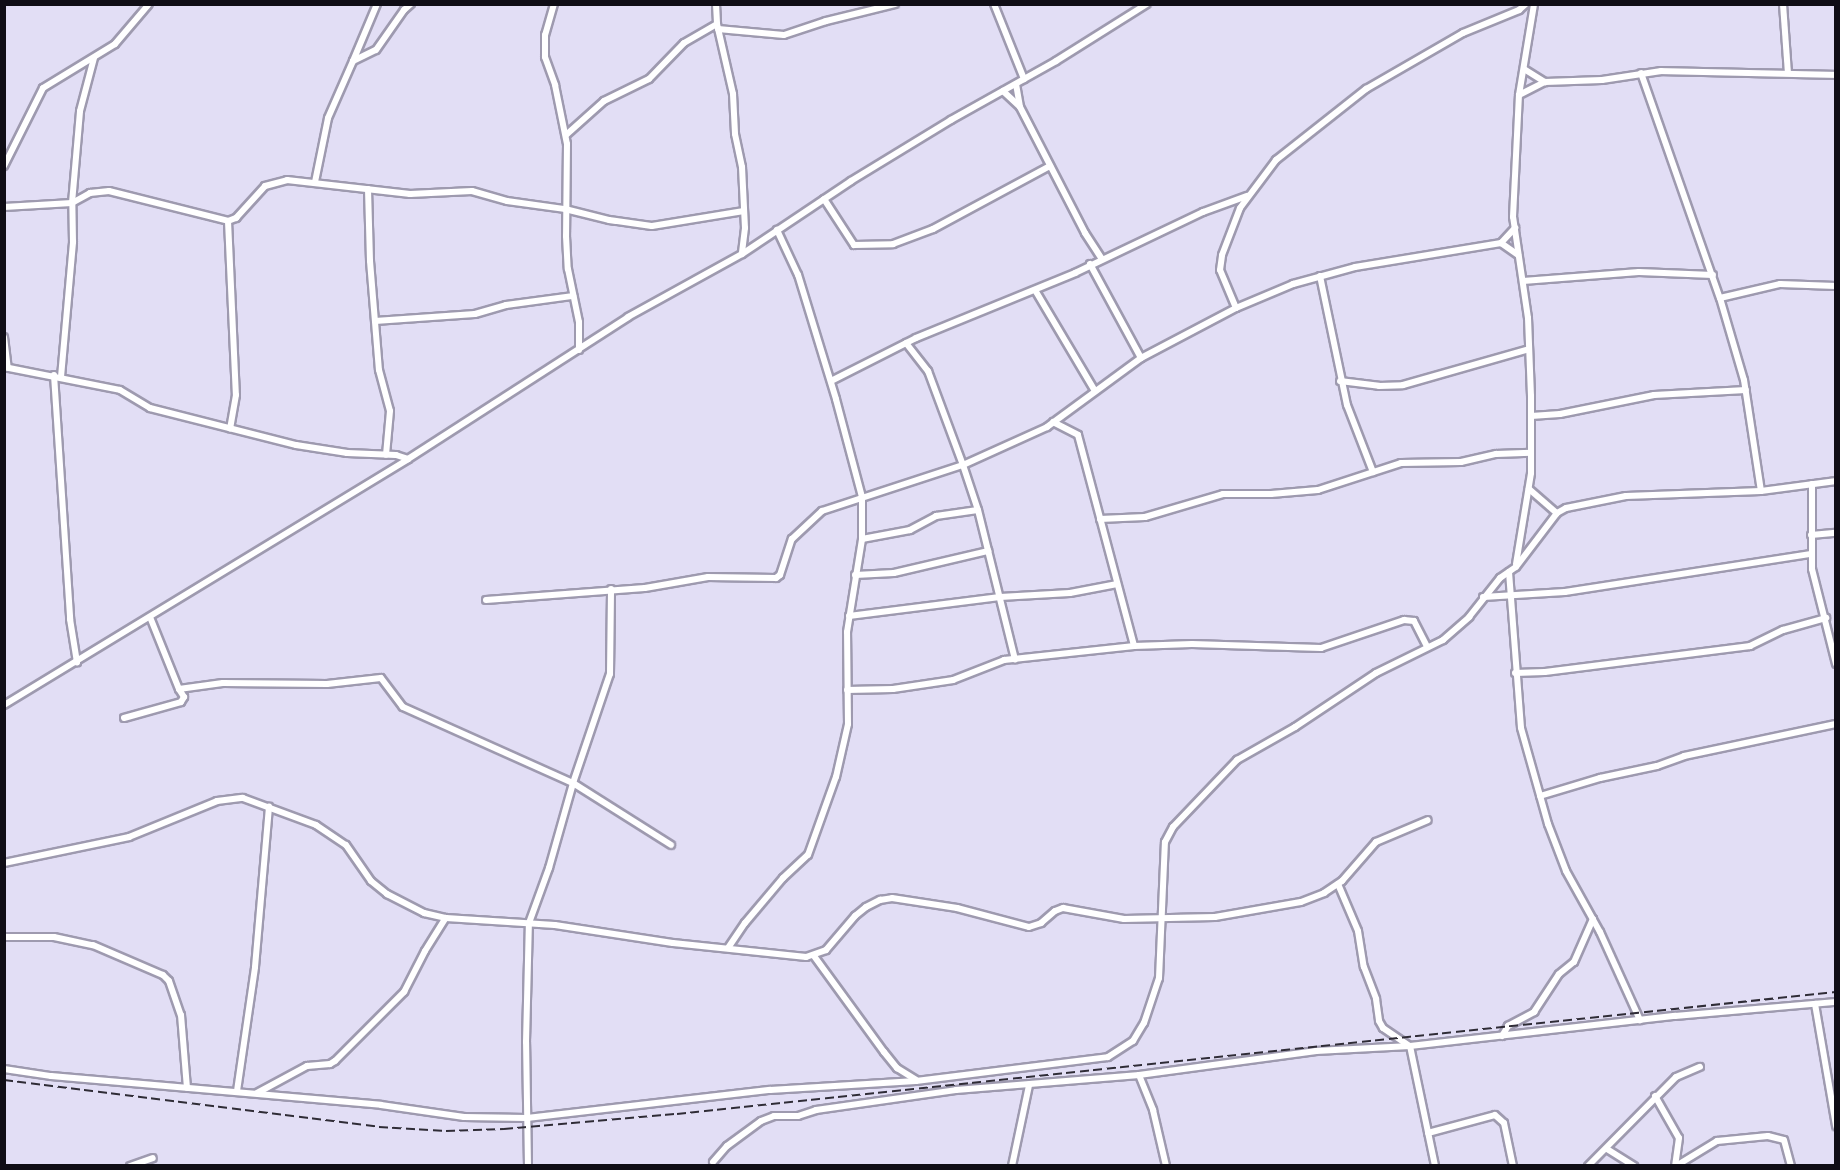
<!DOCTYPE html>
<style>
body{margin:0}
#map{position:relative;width:1840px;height:1170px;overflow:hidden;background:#e2def5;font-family:Figtree,sans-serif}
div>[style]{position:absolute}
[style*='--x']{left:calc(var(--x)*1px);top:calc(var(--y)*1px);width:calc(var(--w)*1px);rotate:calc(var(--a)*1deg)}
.roads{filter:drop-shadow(2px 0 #9e9aaf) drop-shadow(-2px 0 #9e9aaf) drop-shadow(0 2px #9e9aaf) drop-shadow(0 -2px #9e9aaf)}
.minor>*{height:6px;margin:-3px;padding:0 3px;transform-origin:3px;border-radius:3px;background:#fff}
.rail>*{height:2px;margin-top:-1px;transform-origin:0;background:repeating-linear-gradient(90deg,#2f2c36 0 9px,transparent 0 13.5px)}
span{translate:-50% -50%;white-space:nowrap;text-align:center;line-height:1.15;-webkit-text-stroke:4.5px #efecfe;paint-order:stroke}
.frame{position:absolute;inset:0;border:6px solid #0f0d15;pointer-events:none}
</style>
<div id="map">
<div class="roads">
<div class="minor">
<div style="--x:554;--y:4;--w:32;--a:106"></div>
<div style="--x:545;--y:35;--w:22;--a:90"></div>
<div style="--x:545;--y:57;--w:30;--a:70"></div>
<div style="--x:555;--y:85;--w:60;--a:78.5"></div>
<div style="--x:567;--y:144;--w:92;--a:90.6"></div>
<div style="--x:566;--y:236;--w:33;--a:87"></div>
<div style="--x:568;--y:269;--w:54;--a:78.3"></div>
<div style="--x:579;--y:322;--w:28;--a:90"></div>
<div style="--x:716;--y:4;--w:20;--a:87"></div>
<div style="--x:717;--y:24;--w:72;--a:77.1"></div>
<div style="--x:733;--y:94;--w:40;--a:87.1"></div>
<div style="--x:735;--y:134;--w:34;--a:78"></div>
<div style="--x:742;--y:167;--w:61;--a:87.2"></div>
<div style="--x:745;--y:228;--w:26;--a:97"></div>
<div style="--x:994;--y:4;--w:81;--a:68.2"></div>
<div style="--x:1783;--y:4;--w:69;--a:85.9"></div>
<div style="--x:718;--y:29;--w:66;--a:5.2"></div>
<div style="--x:784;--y:35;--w:44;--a:-18.4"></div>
<div style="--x:826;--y:21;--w:71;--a:-13.8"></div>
<div style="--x:353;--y:61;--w:62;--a:-67.2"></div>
<div style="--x:1524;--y:69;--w:25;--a:32"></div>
<div style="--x:1641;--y:73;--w:238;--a:70.7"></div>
<div style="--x:1720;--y:298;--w:85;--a:73.7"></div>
<div style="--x:1744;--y:380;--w:112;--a:81.3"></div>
<div style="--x:1016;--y:84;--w:23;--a:80"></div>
<div style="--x:1020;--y:107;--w:142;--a:62.7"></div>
<div style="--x:1085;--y:233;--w:31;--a:57"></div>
<div style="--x:1003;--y:91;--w:22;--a:43"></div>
<div style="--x:1519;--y:95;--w:29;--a:-27"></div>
<div style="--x:1545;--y:82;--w:57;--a:-2"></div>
<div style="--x:1602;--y:80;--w:60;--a:-8.7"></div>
<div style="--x:1661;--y:71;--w:175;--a:1.3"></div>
<div style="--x:566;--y:135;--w:51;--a:-41.8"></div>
<div style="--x:604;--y:101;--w:50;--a:-26.1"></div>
<div style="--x:649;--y:79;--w:50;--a:-45.8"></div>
<div style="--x:684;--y:43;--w:38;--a:-30"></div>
<div style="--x:4;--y:166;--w:87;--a:-63.4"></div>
<div style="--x:43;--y:88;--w:84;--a:-31.4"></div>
<div style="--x:115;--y:44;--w:52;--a:-49.6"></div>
<div style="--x:315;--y:182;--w:65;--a:-78.5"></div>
<div style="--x:328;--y:118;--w:62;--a:-66.3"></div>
<div style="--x:353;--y:61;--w:25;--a:-26"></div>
<div style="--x:376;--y:50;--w:49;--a:-55"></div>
<div style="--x:404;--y:10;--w:9;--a:-41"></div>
<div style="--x:368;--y:189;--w:72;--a:88.4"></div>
<div style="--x:370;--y:261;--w:109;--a:85.3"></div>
<div style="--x:379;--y:370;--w:42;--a:75"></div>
<div style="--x:390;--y:411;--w:44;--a:95.2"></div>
<div style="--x:824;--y:199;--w:55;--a:56.9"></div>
<div style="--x:854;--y:245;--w:39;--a:-1"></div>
<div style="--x:893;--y:244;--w:43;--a:-20.6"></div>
<div style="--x:933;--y:229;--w:133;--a:-28.3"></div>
<div style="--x:4;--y:207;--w:68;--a:-3.4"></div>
<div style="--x:72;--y:203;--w:21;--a:-29"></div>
<div style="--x:90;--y:193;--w:19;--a:-6"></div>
<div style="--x:109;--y:191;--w:123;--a:14.1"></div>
<div style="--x:228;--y:221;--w:9;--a:-21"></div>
<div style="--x:236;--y:218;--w:43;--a:-47.8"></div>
<div style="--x:265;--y:186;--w:23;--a:-15"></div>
<div style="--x:287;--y:180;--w:124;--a:6.5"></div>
<div style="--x:410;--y:194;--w:62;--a:-2.8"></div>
<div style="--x:472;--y:191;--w:36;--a:16"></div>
<div style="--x:507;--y:201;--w:59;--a:7.9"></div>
<div style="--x:565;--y:209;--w:45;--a:14"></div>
<div style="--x:609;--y:220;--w:43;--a:7.9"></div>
<div style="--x:652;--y:226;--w:93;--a:-9.3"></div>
<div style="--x:228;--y:221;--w:174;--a:87.4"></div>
<div style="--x:236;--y:395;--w:34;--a:100"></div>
<div style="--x:1501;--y:243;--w:21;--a:35"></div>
<div style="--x:1090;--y:264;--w:107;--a:61.5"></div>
<div style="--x:1320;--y:276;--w:132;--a:78.2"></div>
<div style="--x:1347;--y:405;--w:72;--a:68.8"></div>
<div style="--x:1523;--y:281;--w:116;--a:-4.4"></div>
<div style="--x:1639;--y:272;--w:74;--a:2.3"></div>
<div style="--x:1035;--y:290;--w:117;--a:59.3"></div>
<div style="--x:1720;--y:298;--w:62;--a:-13.1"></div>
<div style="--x:1780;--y:284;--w:56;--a:2"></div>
<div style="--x:1236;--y:308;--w:41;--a:-112.8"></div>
<div style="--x:1220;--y:270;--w:15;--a:-82"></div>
<div style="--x:1222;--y:255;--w:50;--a:-69"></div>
<div style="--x:1240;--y:208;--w:60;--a:-53.1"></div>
<div style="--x:1276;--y:160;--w:115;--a:-38.3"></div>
<div style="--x:1366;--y:89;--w:112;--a:-30"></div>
<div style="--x:1463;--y:33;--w:61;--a:-22.3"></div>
<div style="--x:1519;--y:10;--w:9;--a:-41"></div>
<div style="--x:375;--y:321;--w:100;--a:-4"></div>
<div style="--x:475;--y:314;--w:32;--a:-16"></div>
<div style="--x:506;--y:305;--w:68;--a:-7.7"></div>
<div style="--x:4;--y:337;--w:31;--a:83"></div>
<div style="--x:906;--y:343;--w:36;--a:52"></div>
<div style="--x:928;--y:371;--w:100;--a:69.6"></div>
<div style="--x:963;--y:465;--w:47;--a:71.6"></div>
<div style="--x:978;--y:510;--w:154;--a:76.1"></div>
<div style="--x:4;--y:367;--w:118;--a:11.2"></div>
<div style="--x:120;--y:390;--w:35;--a:31"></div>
<div style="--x:150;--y:408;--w:151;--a:14.2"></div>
<div style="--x:296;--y:445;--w:52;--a:8.9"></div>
<div style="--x:347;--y:453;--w:49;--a:2.3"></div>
<div style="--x:396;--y:455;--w:13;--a:18"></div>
<div style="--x:54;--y:375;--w:245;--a:86.2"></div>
<div style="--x:70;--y:619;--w:44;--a:80.8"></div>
<div style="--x:61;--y:377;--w:136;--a:-84.9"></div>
<div style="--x:73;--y:242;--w:39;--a:-91"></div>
<div style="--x:72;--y:203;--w:92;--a:-85"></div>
<div style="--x:80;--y:111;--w:55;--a:-75.2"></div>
<div style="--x:831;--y:381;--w:95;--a:-26.8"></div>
<div style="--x:916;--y:338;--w:172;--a:-22.2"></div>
<div style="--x:1075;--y:273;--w:142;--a:-25.5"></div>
<div style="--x:1203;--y:212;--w:47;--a:-20"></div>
<div style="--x:1340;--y:381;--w:39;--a:7"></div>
<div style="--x:1379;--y:386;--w:24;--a:-2"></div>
<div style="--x:1403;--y:385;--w:131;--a:-15.9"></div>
<div style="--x:1531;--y:416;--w:29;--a:-4"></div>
<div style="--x:1560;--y:414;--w:96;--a:-11.4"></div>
<div style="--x:1654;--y:395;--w:92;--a:-3.1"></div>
<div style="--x:1053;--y:422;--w:28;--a:27"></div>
<div style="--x:1078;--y:435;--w:218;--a:75.1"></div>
<div style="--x:1812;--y:484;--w:85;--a:90"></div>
<div style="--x:1812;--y:569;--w:98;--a:75.8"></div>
<div style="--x:1529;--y:489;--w:37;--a:41"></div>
<div style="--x:1100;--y:519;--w:45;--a:-2.5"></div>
<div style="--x:1145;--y:517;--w:81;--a:-16.4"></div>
<div style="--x:1223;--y:494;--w:48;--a:0"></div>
<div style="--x:1271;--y:494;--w:47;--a:-4.9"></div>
<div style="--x:1318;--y:490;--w:87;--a:-18"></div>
<div style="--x:1401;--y:463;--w:60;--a:-1"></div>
<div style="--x:1461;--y:462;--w:36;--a:-13"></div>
<div style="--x:1496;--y:454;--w:35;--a:-2"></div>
<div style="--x:1811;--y:535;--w:25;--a:-5"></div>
<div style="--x:862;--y:539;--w:49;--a:-10.6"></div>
<div style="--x:910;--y:530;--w:30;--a:-28"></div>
<div style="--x:936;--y:516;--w:42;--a:-8.1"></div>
<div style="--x:1516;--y:564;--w:92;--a:-80.6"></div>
<div style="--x:1531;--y:473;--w:77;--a:-90"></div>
<div style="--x:1531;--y:396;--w:78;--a:-92.2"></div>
<div style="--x:1528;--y:318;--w:102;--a:-98.4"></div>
<div style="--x:1513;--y:217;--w:122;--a:-87.2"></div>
<div style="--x:1519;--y:95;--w:92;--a:-80.6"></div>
<div style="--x:1509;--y:572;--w:156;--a:85.6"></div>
<div style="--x:1521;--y:728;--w:100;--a:74.3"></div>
<div style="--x:1548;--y:824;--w:50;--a:69"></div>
<div style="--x:1566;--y:871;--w:70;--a:60.9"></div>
<div style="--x:1600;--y:932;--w:97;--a:65.6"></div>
<div style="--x:855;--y:575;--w:39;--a:-3"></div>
<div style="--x:894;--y:573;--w:97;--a:-13.2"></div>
<div style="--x:1483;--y:597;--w:82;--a:-3.5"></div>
<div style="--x:1565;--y:592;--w:249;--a:-8.8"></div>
<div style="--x:486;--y:600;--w:159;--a:-4.3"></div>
<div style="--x:645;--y:588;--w:64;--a:-9.9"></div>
<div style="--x:708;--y:577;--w:68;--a:0.8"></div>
<div style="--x:776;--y:578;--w:5;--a:-37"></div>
<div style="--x:780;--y:575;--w:38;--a:-72"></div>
<div style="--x:792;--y:539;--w:41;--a:-43"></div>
<div style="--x:822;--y:511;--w:148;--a:-18.1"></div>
<div style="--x:963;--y:465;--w:92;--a:-24.3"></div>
<div style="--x:1047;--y:427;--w:117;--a:-36.3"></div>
<div style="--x:1141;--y:358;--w:107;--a:-27.8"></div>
<div style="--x:1236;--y:308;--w:62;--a:-22.8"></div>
<div style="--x:1293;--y:284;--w:64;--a:-15.3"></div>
<div style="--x:1355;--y:267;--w:148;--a:-9.3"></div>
<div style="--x:1501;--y:243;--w:21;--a:-47"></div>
<div style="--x:849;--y:616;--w:152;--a:-7.2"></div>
<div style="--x:1000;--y:597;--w:70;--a:-3.3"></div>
<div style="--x:1070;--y:593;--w:48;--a:-10.8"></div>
<div style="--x:150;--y:617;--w:78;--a:68.1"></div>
<div style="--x:1515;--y:673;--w:30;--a:-2"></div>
<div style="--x:1545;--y:672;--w:207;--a:-7.2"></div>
<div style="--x:1750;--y:646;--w:37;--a:-26"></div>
<div style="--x:1783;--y:630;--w:45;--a:-15.6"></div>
<div style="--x:847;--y:690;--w:46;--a:-1.2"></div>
<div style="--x:893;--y:689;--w:61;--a:-8.5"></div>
<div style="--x:953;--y:680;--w:55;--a:-21.4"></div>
<div style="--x:1004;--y:660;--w:131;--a:-6.1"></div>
<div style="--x:1134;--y:646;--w:58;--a:-2"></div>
<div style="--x:1192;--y:644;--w:129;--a:1.8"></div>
<div style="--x:1321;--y:648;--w:88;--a:-18.6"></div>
<div style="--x:1404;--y:620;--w:10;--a:6"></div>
<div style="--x:1414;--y:621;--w:28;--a:63"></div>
<div style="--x:4;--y:705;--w:473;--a:-31.3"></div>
<div style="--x:408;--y:459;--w:262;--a:-32.8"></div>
<div style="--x:628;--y:317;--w:130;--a:-28.9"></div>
<div style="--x:742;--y:254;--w:131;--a:-33.8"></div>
<div style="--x:851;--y:181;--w:117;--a:-31.4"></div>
<div style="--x:951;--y:120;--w:120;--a:-29.3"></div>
<div style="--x:1056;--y:61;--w:107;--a:-32.1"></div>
<div style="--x:124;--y:718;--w:59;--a:-15.7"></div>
<div style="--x:181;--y:702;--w:6;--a:-59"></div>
<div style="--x:184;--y:697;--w:9;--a:-122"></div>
<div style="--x:179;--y:689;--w:44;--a:-7.8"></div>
<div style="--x:223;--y:683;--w:104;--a:0.6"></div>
<div style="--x:327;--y:684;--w:54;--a:-6.3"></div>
<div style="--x:381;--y:678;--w:36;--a:53"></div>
<div style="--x:403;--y:707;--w:186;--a:24.1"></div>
<div style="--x:573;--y:783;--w:116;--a:32.3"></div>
<div style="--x:1540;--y:796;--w:63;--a:-16.7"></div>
<div style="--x:1600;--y:778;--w:58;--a:-11.9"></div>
<div style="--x:1657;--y:766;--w:29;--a:-20"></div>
<div style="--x:1684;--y:756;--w:155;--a:-11.9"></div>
<div style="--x:4;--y:863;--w:128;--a:-11.7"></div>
<div style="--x:129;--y:837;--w:95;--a:-22.2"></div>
<div style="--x:217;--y:801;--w:26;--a:-7"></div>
<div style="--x:243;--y:798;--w:78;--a:20.3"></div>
<div style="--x:316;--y:825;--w:36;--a:34"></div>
<div style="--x:346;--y:845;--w:44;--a:55.2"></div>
<div style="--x:371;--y:881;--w:21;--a:39"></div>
<div style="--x:387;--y:894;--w:42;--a:27.2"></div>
<div style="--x:424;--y:913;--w:23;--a:13"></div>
<div style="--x:446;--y:918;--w:109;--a:3.7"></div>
<div style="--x:555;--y:925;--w:119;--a:8.7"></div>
<div style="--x:673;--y:943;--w:134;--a:6"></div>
<div style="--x:806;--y:957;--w:21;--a:-19"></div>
<div style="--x:826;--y:950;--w:45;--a:-49.5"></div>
<div style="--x:855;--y:916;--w:14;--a:-39"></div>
<div style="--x:866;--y:907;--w:16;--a:-27"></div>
<div style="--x:880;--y:900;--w:12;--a:-9"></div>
<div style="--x:892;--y:898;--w:66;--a:8.7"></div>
<div style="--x:957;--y:908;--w:74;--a:14.8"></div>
<div style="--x:1029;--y:927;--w:13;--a:-18"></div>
<div style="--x:1041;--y:923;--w:18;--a:-41"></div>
<div style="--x:1055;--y:911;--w:9;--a:-21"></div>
<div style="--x:1063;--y:908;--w:62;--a:10.2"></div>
<div style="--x:1124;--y:919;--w:91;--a:-1.3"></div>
<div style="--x:1215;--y:917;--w:87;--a:-9.9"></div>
<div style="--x:1301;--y:902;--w:25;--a:-21"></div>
<div style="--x:1324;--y:893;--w:22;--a:-34"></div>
<div style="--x:1342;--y:881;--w:52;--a:-48.9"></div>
<div style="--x:1376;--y:842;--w:56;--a:-22.9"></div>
<div style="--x:1338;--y:884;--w:51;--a:66.9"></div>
<div style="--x:1358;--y:931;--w:36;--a:81"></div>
<div style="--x:1364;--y:967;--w:34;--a:69"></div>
<div style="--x:1376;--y:999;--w:22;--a:82"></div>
<div style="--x:1379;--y:1021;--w:8;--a:60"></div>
<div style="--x:1383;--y:1028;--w:32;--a:34"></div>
<div style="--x:1410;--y:1046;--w:123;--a:78.2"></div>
<div style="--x:4;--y:937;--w:50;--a:0"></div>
<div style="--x:54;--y:937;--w:40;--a:12"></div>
<div style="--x:93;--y:945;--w:76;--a:23.2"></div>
<div style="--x:163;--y:975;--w:8;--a:45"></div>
<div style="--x:169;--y:981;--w:36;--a:71"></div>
<div style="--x:181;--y:1015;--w:73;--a:85.3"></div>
<div style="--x:728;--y:948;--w:30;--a:-56"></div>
<div style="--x:745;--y:923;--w:59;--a:-49.8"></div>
<div style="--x:783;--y:878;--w:34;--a:-43"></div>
<div style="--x:808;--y:855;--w:83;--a:-70.3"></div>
<div style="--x:836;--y:777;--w:54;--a:-77.2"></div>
<div style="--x:848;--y:724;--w:92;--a:-90.6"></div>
<div style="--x:847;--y:632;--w:94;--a:-80.8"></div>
<div style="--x:862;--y:539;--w:42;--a:-90"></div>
<div style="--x:862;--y:497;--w:101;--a:-104.9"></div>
<div style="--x:836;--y:399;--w:130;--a:-107"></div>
<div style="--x:798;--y:275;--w:50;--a:-115"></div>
<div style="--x:814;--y:956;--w:119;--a:53.9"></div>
<div style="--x:884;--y:1052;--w:21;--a:51"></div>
<div style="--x:897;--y:1068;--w:22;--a:32"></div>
<div style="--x:1815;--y:1004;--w:124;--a:80.2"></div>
<div style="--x:1502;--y:1036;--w:12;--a:-59"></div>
<div style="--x:1508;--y:1026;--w:30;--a:-28"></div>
<div style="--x:1534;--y:1012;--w:45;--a:-56.7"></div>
<div style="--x:1559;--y:974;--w:19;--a:-39"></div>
<div style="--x:1574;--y:962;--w:47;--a:-66.2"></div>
<div style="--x:4;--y:1069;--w:48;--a:8.5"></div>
<div style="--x:51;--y:1076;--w:331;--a:5"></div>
<div style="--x:381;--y:1105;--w:84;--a:8.2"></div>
<div style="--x:464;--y:1117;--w:63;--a:0.9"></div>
<div style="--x:527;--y:1118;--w:245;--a:-6.6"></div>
<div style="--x:770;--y:1090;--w:146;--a:-3.5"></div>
<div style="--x:916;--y:1081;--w:193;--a:-7.1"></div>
<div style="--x:1108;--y:1057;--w:30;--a:-33"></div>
<div style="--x:1133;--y:1041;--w:21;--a:-59"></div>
<div style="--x:1144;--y:1023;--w:47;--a:-71.6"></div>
<div style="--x:1159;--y:978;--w:136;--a:-87.5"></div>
<div style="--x:1165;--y:842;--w:17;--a:-62"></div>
<div style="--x:1173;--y:827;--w:93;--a:-46.3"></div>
<div style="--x:1237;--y:760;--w:67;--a:-29.6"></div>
<div style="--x:1295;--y:727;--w:97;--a:-33.7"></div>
<div style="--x:1376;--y:673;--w:75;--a:-26.2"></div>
<div style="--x:1443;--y:640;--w:35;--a:-41"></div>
<div style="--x:1469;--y:617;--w:50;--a:-51.5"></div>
<div style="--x:1500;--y:578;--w:19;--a:-35"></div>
<div style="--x:1516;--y:567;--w:68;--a:-52.8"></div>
<div style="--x:1557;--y:513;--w:10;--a:-29"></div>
<div style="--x:1566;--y:508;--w:61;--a:-11.3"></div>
<div style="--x:1626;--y:496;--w:135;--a:-2.1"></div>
<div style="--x:1761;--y:491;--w:76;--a:-7.6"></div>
<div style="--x:1139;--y:1075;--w:38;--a:68"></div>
<div style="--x:1153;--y:1110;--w:57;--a:76.9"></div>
<div style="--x:237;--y:1091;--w:125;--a:-81.7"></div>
<div style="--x:255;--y:967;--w:161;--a:-85"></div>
<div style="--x:257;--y:1093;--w:57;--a:-28.4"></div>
<div style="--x:307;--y:1066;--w:23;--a:-5"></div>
<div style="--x:330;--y:1064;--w:6;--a:-31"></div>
<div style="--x:335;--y:1061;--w:98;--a:-45"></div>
<div style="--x:404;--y:992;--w:46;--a:-62.9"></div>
<div style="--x:425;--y:951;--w:39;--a:-58"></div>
<div style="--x:1655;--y:1096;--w:48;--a:60.3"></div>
<div style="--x:1679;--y:1138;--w:28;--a:98"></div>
<div style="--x:1428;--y:1133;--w:69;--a:-15"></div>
<div style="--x:1495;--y:1115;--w:12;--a:42"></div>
<div style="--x:1504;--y:1123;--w:44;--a:78.2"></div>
<div style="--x:1607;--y:1149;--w:32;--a:32"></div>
<div style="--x:713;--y:1162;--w:21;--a:-49"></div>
<div style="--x:727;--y:1146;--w:42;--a:-36.3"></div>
<div style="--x:761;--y:1121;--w:14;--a:-21"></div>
<div style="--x:774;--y:1116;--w:24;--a:0"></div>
<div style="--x:798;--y:1116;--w:19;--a:-18"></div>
<div style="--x:816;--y:1110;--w:141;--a:-8.1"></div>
<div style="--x:956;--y:1090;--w:184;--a:-4.7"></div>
<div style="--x:1139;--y:1075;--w:179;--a:-7.7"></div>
<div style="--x:1316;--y:1051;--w:94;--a:-3"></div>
<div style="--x:1410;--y:1046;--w:267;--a:-6.5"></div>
<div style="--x:1675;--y:1016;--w:162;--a:-5"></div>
<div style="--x:130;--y:1166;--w:24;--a:-19"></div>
<div style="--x:528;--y:1166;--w:124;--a:-90.9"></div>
<div style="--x:526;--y:1042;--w:119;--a:-88.6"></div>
<div style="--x:529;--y:923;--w:59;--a:-70"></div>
<div style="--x:549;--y:868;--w:88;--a:-74.2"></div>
<div style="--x:573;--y:783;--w:115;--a:-71.3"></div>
<div style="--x:610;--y:674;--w:85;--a:-89.3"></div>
<div style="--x:1012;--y:1166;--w:83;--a:-78.1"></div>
<div style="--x:1588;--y:1166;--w:125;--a:-45.3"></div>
<div style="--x:1676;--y:1077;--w:26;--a:-23"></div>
<div style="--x:1676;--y:1166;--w:48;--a:-31.4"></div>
<div style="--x:1717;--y:1141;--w:51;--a:-5.6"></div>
<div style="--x:1768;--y:1136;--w:16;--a:14"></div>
<div style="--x:1784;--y:1140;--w:27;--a:75"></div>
</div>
</div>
<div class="rail">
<div style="--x:4;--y:1080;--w:378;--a:7.1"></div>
<div style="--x:379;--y:1127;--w:67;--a:3.4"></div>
<div style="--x:446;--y:1131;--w:58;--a:-2"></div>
<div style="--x:504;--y:1129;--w:174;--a:-5"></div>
<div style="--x:677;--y:1114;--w:1165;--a:-6.01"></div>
</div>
<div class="frame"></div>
</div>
